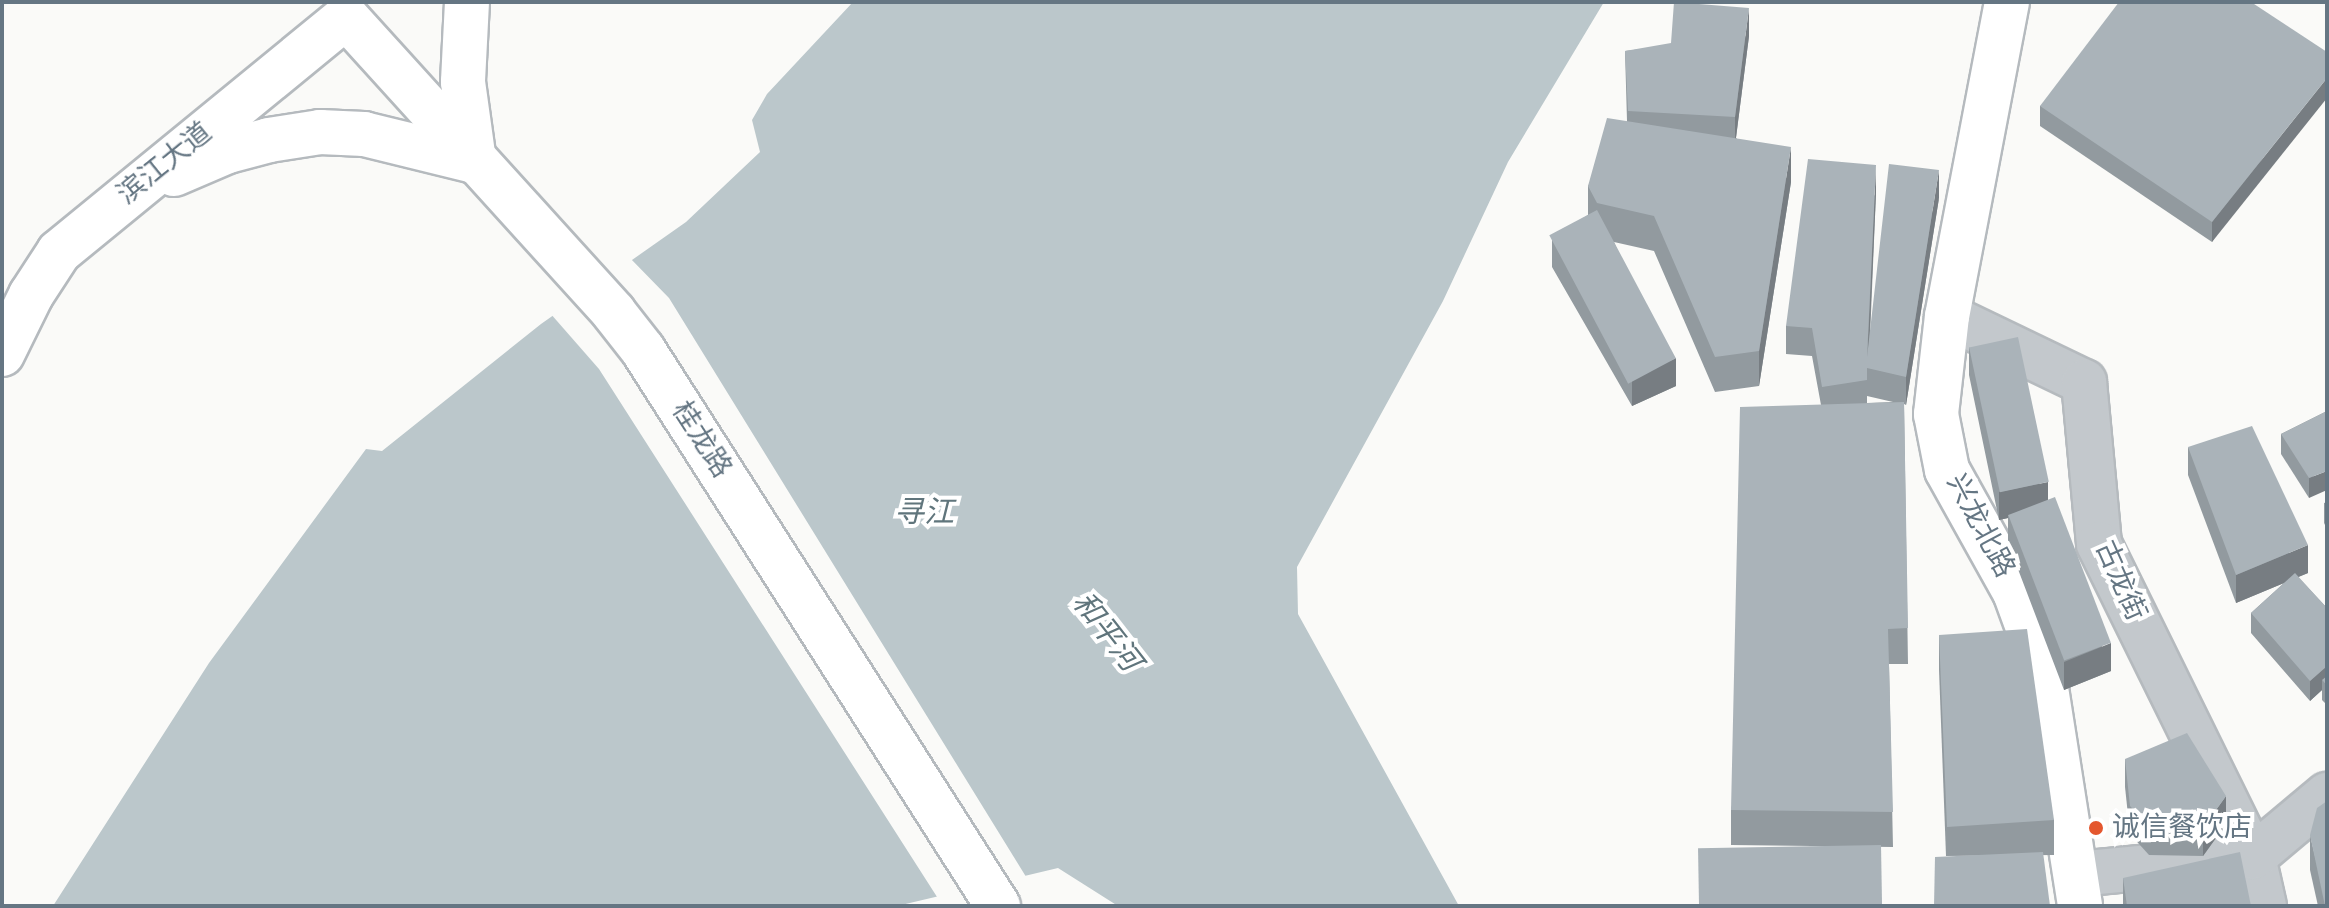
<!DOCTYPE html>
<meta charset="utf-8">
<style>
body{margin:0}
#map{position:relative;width:2329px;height:908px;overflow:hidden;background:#fafaf8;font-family:"Alegreya Sans","Noto Sans SC",sans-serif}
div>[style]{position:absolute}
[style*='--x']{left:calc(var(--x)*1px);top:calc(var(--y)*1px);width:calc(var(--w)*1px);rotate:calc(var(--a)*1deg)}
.water>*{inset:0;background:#bbc7cb}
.pier>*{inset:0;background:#fafaf8}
.roads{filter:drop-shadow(2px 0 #b5babe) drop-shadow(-2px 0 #b5babe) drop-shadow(0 2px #b5babe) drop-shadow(0 -2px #b5babe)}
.minor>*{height:44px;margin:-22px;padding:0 22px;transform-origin:22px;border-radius:22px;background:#c3c8cc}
.major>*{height:44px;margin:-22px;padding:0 22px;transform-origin:22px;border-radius:22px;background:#fff}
.highway>*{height:44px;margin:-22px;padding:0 22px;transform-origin:22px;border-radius:22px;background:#fff}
.wall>*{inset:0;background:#929a9f}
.shaded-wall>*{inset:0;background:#777d82}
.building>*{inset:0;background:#aab3b9;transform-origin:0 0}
.dots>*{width:22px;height:22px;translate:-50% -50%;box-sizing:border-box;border:4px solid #fff;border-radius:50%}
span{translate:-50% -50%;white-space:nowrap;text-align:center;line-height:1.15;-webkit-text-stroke:8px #fff;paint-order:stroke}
.street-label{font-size:28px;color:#657683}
.poi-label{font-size:28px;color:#657683}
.left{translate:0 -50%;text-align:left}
.water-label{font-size:30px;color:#60757c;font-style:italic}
.frame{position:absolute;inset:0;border:4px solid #657683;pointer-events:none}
</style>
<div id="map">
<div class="water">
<div style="clip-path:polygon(853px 2px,1604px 2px,1508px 162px,1443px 301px,1297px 567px,1298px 614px,1459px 906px,1118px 906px,1058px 868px,897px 906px,53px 906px,209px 663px,366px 449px,382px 451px,541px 324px,686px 222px,760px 152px,752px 120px,767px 94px)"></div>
</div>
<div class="pier">
<div style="clip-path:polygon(629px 257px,669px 298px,1028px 880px,939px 900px,599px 369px,550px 313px)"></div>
</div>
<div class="roads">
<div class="minor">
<div style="--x:1947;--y:316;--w:152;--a:25.7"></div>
<div style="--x:2084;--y:382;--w:163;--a:84.7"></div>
<div style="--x:2099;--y:544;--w:349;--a:63.8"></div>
<div style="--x:2253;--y:857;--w:50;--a:77.3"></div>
<div style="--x:2077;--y:874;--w:177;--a:-5.5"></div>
<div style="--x:2253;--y:857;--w:97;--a:-40"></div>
</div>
<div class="major">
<div style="--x:467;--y:2;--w:80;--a:92.9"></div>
<div style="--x:463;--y:82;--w:80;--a:82.1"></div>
<div style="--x:2007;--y:2;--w:320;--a:100.8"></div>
<div style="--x:1947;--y:316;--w:99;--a:96.4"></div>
<div style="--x:1936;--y:414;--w:57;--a:78.9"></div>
<div style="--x:1947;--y:470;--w:140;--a:60.9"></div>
<div style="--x:2015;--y:592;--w:82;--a:70"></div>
<div style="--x:2043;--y:669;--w:240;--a:81.1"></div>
</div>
<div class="highway">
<div style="--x:174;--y:174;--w:59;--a:-23.1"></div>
<div style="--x:228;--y:151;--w:42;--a:-15"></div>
<div style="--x:269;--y:140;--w:52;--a:-8.9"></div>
<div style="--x:320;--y:132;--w:44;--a:2.6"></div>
<div style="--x:364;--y:134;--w:113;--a:13.8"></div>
<div style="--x:2;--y:354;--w:66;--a:-63.8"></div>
<div style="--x:31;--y:295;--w:51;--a:-56.9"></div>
<div style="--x:59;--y:252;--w:371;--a:-39.3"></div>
<div style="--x:346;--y:17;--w:399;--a:47.8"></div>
<div style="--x:614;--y:313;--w:47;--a:51.9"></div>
<div style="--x:643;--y:350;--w:660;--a:57.44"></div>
</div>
</div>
<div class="wall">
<div style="clip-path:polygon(1749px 36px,1736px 138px,1791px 182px,1759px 386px,1715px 392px,1654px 251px,1614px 242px,1676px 386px,1632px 406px,1552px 267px,1552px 239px,1588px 215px,1588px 186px,1627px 121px,1625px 51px)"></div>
<div style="clip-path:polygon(2327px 52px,2212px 242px,2040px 126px,2040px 106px)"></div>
<div style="clip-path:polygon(evenodd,1876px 193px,1870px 338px,1939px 198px,1906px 405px,1904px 404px,1908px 664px,1889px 664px,1893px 847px,1731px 845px,1731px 810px,1821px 405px,1812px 356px,1786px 354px,1786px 326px,1876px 193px,1867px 396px,1893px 402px,1867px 403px,1867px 396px)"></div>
<div style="clip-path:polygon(1969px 347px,2048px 500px,2111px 671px,2064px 690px,2008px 543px,2008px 518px,1999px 520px,1969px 375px)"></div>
<div style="clip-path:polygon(2327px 411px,2309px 498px,2281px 454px,2281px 434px)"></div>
<div style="clip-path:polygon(2188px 447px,2308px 573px,2298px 577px,2327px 608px,2327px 705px,2322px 700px,2322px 690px,2310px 701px,2251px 633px,2251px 613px,2284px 583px,2236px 603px,2188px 475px)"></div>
<div style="clip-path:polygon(2327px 502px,2327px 529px,2324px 523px,2324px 503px)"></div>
<div style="clip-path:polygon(1939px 635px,2054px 820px,2054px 855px,1946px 856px,1939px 670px)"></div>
<div style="clip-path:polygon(2125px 759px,2226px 824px,2203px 856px,2149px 855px,2130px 834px,2125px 787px)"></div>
<div style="clip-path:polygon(2310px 835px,2327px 906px,2318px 906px,2310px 870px)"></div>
<div style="clip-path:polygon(2123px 878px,2251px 906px,2123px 906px)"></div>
</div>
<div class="shaded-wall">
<div style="clip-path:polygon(1749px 8px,1749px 36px,1735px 145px,1735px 117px)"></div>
<div style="clip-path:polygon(2327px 78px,2327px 98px,2212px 242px,2212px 222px)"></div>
<div style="clip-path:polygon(1791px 147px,1791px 182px,1759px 386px,1759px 351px)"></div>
<div style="clip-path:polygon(1876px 165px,1876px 193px,1868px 368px,1867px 368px)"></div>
<div style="clip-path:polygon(1939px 170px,1939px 198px,1906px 405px,1906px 377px)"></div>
<div style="clip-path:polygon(1676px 358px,1676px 386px,1632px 406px,1632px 378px)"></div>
<div style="clip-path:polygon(2327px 471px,2327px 490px,2309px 498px,2309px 478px)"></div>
<div style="clip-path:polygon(2048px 482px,2048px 510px,2008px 515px,2008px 518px,1999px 520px,1999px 492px)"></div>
<div style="clip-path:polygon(2308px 545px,2308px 573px,2236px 603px,2236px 575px)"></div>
<div style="clip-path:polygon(2111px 643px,2111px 671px,2064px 690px,2064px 662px)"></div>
<div style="clip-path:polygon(2327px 666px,2327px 686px,2322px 680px,2322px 690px,2310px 701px,2310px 681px)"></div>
<div style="clip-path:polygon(2226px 796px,2226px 824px,2203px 856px,2203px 828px)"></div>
</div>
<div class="building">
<div style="clip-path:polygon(1674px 2px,1749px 8px,1735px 117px,1628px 111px,1625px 51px,1671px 43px)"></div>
<div style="clip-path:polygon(2119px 2px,2251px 2px,2327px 52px,2327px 78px,2212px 222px,2040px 106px)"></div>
<div style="clip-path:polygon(1607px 118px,1791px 147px,1759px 351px,1715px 357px,1654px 216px,1597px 203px,1588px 186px)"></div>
<div style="clip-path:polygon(1808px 159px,1876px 165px,1867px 357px,1889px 164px,1939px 170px,1906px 377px,1867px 368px,1867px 380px,1822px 387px,1812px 328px,1786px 326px)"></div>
<div style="left:1597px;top:210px;width:168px;height:54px;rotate:62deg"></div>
<div style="left:2018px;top:337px;width:148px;height:50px;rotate:78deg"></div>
<div style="clip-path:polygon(1904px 402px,1908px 628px,1888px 629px,1893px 812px,1731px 810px,1740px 407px)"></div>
<div style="clip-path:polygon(2327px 411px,2327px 471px,2309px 478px,2281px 434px)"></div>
<div style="clip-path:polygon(2252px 426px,2308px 545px,2236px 575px,2188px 447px)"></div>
<div style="left:2055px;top:497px;width:156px;height:50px;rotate:69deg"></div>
<div style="clip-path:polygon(2295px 573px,2327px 608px,2327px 666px,2310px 681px,2251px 613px)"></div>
<div style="clip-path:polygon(2027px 629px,2054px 820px,1947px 827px,1939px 635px)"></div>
<div style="clip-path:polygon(2327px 676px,2327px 686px,2322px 680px)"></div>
<div style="clip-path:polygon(2187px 733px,2226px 796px,2203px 828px,2149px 827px,2130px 806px,2125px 759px)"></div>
<div style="clip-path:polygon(2327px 801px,2327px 906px,2325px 906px,2310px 835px,2317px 808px)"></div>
<div style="left:1881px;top:845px;width:61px;height:183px;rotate:89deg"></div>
<div style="clip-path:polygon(2043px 852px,2050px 906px,1934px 906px,1935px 857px)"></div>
<div style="clip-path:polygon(2240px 852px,2251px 906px,2127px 906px,2123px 878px)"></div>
</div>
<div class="dots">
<div style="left:2096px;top:828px;background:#e4572e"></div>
</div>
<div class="street-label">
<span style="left:165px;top:164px;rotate:-39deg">滨江大道</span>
<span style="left:701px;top:440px;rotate:57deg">桂龙路</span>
<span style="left:1980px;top:526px;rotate:62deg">兴龙北路</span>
<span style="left:2120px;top:581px;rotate:66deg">古龙街</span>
</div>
<div class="poi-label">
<span class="left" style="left:2112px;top:828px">诚信餐饮店</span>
</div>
<div class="water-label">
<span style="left:924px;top:513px">寻江</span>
<span style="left:1106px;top:632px;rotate:52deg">和平河</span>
</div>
<div class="frame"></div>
</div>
